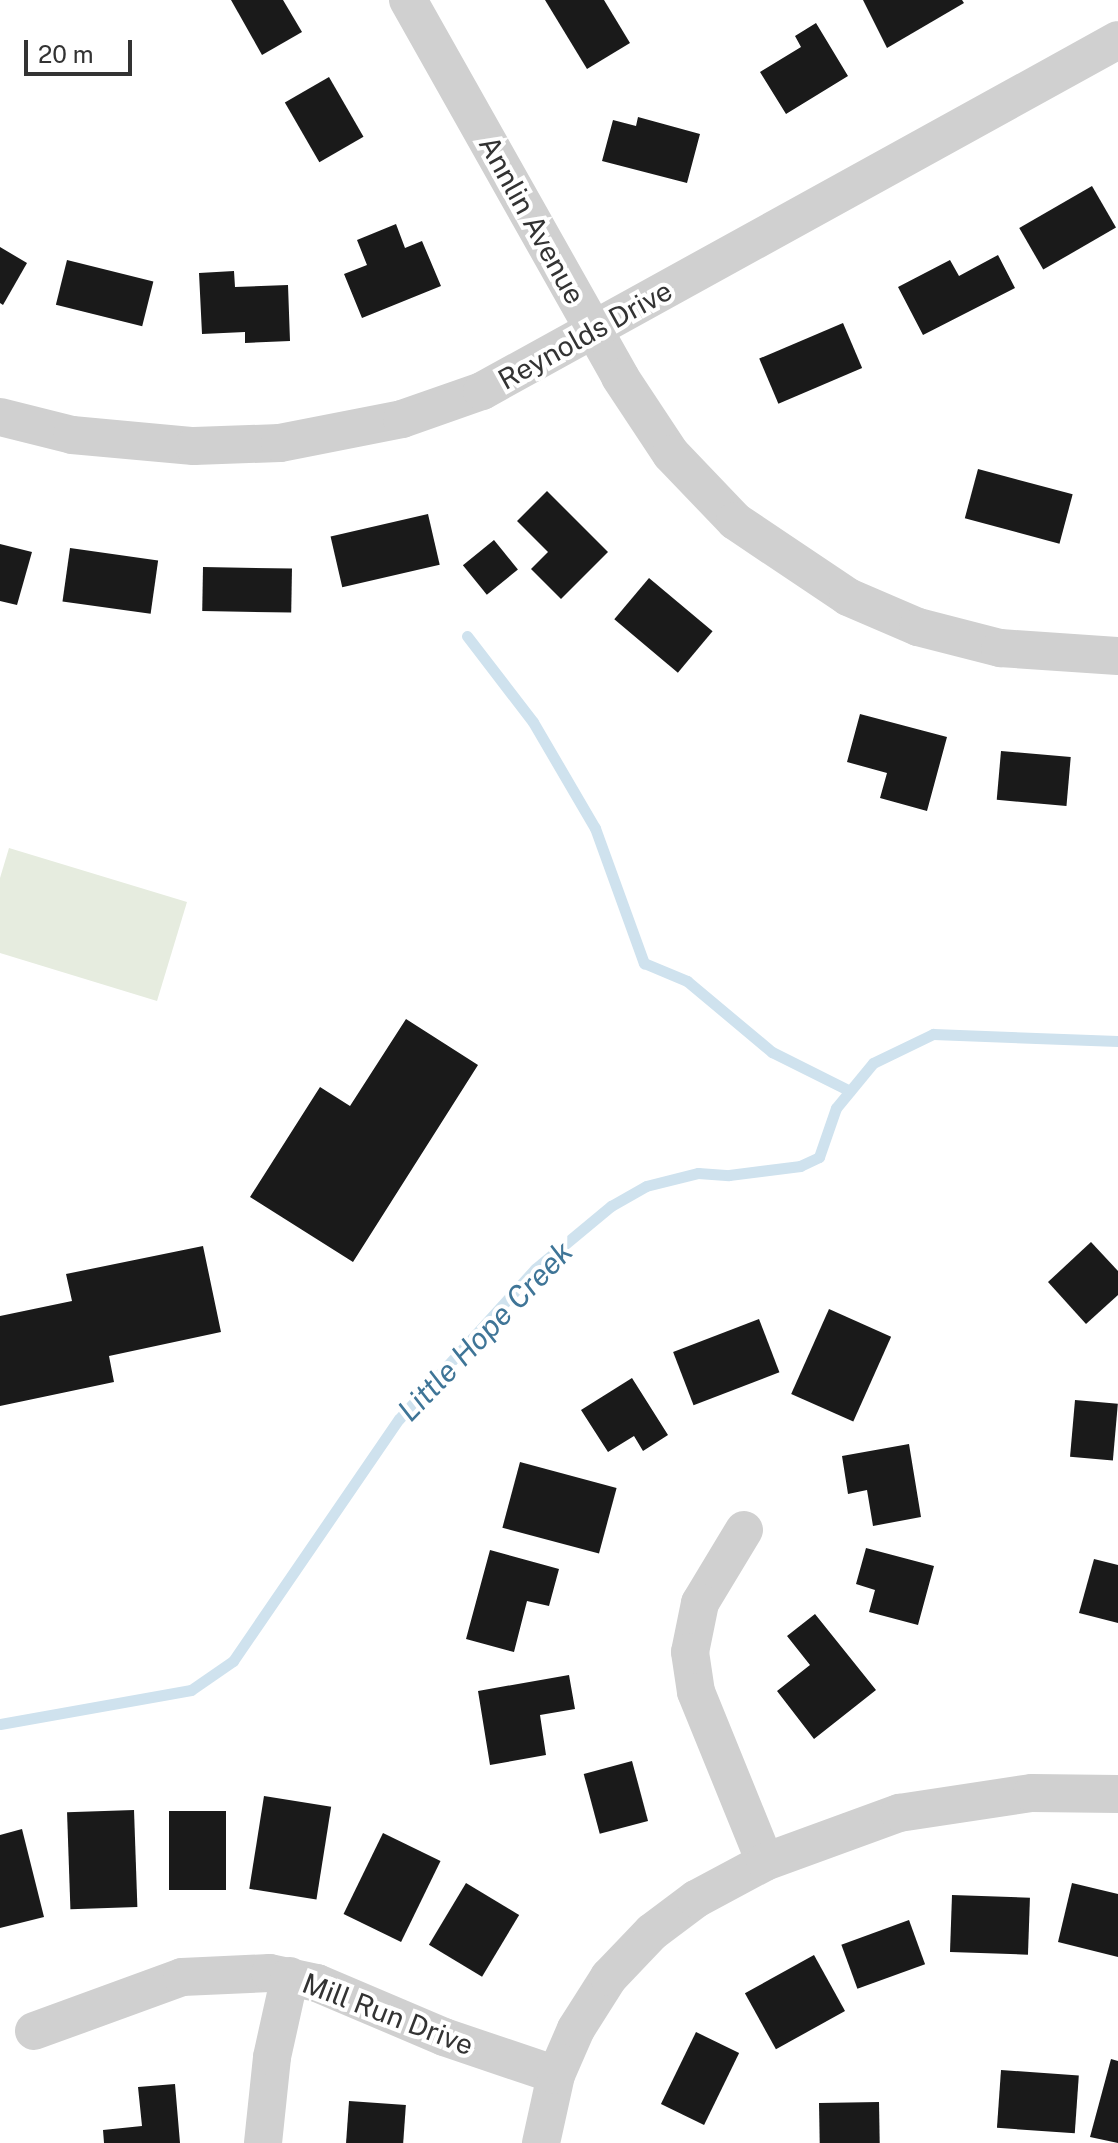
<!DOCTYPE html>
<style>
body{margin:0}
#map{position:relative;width:1118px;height:2143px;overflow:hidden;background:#fff;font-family:"Public Sans",sans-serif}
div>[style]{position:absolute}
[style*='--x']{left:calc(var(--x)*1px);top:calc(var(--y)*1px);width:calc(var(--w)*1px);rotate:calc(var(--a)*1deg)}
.green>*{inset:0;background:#e6ecdf}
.stream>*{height:11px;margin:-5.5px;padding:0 5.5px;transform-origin:5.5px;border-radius:5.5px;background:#cfe2ee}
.building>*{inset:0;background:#1a1a1a;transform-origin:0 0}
.street>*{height:38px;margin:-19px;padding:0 19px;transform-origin:19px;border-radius:19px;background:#d0d0d0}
span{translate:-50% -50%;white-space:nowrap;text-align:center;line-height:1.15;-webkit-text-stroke:8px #fff;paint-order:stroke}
.street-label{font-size:28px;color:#333}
.water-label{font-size:30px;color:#3f7597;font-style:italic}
.scale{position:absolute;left:24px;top:40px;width:108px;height:36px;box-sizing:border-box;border:4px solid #333;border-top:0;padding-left:10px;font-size:24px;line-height:28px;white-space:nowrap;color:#333;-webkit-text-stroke:6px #fff;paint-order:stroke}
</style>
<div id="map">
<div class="green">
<div style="clip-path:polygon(9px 848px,187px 902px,157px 1001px,0 953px,0 878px)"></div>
</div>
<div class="stream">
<div style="--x:467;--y:636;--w:108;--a:52.5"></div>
<div style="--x:533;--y:722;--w:123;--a:59.7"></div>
<div style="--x:595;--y:828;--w:144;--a:70.1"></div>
<div style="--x:644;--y:963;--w:47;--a:22.7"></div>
<div style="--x:687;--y:981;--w:111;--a:39.9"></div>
<div style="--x:772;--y:1052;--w:87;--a:26.6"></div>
<div style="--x:0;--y:1724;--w:194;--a:-10.1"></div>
<div style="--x:191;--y:1690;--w:51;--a:-34.6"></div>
<div style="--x:233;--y:1661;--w:293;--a:-55.6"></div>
<div style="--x:399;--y:1419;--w:202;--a:-47.8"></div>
<div style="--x:535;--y:1269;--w:99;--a:-39.7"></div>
<div style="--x:611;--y:1206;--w:40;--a:-29.7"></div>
<div style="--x:646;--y:1186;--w:54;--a:-14"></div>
<div style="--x:698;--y:1173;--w:31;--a:4"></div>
<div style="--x:729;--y:1175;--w:72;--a:-7.2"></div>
<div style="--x:800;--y:1166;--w:21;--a:-25"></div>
<div style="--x:819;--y:1157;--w:52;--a:-70.9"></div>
<div style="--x:836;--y:1108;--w:58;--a:-50.6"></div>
<div style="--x:873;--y:1063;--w:67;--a:-25.8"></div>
<div style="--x:933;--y:1034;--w:185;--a:2.2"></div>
</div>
<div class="building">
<div style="clip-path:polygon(231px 0,283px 0,302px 32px,262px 55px)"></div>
<div style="clip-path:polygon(545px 0,604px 0,630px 43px,587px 69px)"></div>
<div style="clip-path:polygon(863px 0,962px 0,964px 3px,887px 48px)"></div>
<div style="clip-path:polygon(816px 23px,848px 76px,786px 114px,760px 72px,801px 47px,795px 36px)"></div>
<div style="left:329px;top:77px;width:69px;height:51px;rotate:60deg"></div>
<div style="clip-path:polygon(638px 117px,700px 134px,687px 183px,602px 161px,613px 120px,636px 126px)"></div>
<div style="left:1092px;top:186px;width:48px;height:84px;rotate:60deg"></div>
<div style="clip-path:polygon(396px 224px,405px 248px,422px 241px,441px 286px,362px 318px,344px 274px,367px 265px,357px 240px)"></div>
<div style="clip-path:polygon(0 247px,27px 263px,3px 305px,0 303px)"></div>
<div style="clip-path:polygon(998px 255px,1015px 288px,923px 335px,898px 287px,950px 260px,959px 276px)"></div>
<div style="left:67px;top:260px;width:89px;height:46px;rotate:14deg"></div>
<div style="clip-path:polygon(234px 271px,235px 287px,288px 285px,290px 341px,245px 343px,245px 332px,202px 334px,199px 273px)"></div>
<div style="left:843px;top:323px;width:49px;height:91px;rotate:67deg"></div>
<div style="left:978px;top:469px;width:98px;height:51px;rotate:15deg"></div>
<div style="clip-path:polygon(547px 491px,608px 552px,561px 599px,531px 569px,548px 552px,517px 521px)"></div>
<div style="left:428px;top:514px;width:52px;height:100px;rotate:77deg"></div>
<div style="left:494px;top:540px;width:38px;height:40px;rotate:51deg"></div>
<div style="clip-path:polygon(0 544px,32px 552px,17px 605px,0 601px)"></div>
<div style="left:70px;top:548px;width:89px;height:54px;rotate:8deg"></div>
<div style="left:203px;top:567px;width:89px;height:44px;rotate:1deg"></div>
<div style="left:649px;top:578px;width:83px;height:54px;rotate:40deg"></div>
<div style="clip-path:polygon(860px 714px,947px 737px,927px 811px,880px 798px,887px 773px,847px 762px)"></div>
<div style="left:1001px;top:751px;width:70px;height:49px;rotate:5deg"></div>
<div style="clip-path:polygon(406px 1019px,478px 1065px,353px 1262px,250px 1197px,320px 1087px,350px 1106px)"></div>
<div style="clip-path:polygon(1091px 1242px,1118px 1271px,1118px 1295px,1086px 1324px,1048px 1282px)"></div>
<div style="clip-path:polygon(203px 1246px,221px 1332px,109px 1356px,114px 1382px,0 1406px,0 1316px,72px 1301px,66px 1274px)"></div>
<div style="left:829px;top:1309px;width:68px;height:93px;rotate:24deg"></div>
<div style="left:759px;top:1319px;width:57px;height:92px;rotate:69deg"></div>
<div style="clip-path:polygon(632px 1378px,668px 1435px,643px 1451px,634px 1436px,608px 1452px,581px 1410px)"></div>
<div style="left:1075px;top:1400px;width:43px;height:57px;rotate:5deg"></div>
<div style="clip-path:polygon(909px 1444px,921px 1517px,873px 1526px,867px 1490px,848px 1494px,842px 1456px)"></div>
<div style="left:520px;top:1462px;width:100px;height:68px;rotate:15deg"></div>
<div style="clip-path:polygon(866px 1548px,934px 1566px,918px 1625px,869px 1612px,875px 1590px,856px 1584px)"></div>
<div style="clip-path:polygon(490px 1550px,559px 1569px,549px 1606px,527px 1601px,514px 1652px,466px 1639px)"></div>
<div style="clip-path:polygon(1094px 1559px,1118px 1565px,1118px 1623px,1079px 1613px)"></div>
<div style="clip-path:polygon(815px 1614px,876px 1690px,814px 1739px,777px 1691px,810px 1665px,787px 1636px)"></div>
<div style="clip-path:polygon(569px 1675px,575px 1709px,540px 1715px,546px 1755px,490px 1765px,478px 1691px)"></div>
<div style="left:632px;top:1761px;width:62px;height:50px;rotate:75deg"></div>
<div style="left:264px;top:1796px;width:68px;height:94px;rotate:9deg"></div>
<div style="left:134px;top:1810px;width:97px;height:67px;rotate:88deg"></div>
<div style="left:226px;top:1811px;width:79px;height:57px;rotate:90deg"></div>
<div style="clip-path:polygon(22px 1829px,44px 1917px,0 1928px,0 1835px)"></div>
<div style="left:383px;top:1833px;width:64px;height:90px;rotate:26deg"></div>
<div style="left:466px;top:1883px;width:62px;height:72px;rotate:31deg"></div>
<div style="clip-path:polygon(1072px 1883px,1118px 1894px,1118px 1957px,1058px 1942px)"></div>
<div style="left:952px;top:1895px;width:78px;height:57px;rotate:2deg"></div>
<div style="left:909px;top:1920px;width:47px;height:72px;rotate:70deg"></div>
<div style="left:814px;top:1955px;width:64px;height:79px;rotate:61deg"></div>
<div style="left:696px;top:2032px;width:48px;height:80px;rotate:26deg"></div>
<div style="clip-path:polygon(1111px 2059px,1118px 2061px,1118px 2143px,1090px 2137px)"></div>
<div style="left:1001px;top:2070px;width:78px;height:58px;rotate:4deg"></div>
<div style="clip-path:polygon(175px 2084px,180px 2143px,104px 2143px,103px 2130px,142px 2126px,138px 2087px)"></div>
<div style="left:349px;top:2101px;width:57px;height:42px;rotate:4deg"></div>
<div style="left:879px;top:2102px;width:41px;height:60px;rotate:89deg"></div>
</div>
<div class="street">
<div style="--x:408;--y:0;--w:433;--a:60.6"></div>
<div style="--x:620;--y:377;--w:92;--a:56.5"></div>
<div style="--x:671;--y:454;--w:93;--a:46.3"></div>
<div style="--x:735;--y:521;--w:136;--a:33.9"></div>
<div style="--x:848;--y:597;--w:76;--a:23.2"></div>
<div style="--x:918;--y:627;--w:85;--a:14.4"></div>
<div style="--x:1000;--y:648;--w:118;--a:3.9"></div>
<div style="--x:0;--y:417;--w:74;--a:14"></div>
<div style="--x:72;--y:435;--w:122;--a:5.2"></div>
<div style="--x:194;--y:446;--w:86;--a:-2"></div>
<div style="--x:280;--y:443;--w:124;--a:-11.1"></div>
<div style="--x:402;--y:419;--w:85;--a:-19.3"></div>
<div style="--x:482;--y:391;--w:726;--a:-28.89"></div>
<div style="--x:744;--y:1530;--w:85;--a:121.1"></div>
<div style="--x:700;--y:1603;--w:50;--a:101.5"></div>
<div style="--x:690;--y:1652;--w:40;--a:81.5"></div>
<div style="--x:696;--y:1692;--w:183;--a:67.9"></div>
<div style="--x:34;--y:2031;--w:158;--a:-20"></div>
<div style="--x:182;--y:1977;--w:88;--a:-2.6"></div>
<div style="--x:270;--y:1973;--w:48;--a:12"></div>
<div style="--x:317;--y:1983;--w:138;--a:23"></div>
<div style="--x:444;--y:2037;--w:118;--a:18.7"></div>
<div style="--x:263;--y:2143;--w:86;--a:-84"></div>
<div style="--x:272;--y:2057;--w:83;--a:-77.5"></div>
<div style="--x:541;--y:2143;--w:70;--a:-77.6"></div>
<div style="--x:556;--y:2075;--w:50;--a:-66.5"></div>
<div style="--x:576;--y:2029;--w:62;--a:-57.6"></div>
<div style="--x:609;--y:1977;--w:62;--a:-46.3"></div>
<div style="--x:652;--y:1932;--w:55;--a:-36.9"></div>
<div style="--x:696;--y:1899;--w:78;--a:-28.2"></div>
<div style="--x:765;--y:1862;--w:143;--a:-20.1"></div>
<div style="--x:899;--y:1813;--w:134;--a:-8.6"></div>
<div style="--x:1032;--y:1793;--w:86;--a:0.7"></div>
</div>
<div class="street-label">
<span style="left:532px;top:220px;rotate:61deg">Annlin Avenue</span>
<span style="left:585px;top:335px;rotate:-29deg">Reynolds Drive</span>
<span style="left:388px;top:2014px;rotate:21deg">Mill Run Drive</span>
</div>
<div class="water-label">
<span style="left:485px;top:1331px;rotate:-46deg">Little Hope Creek</span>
</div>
<div class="scale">20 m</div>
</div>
